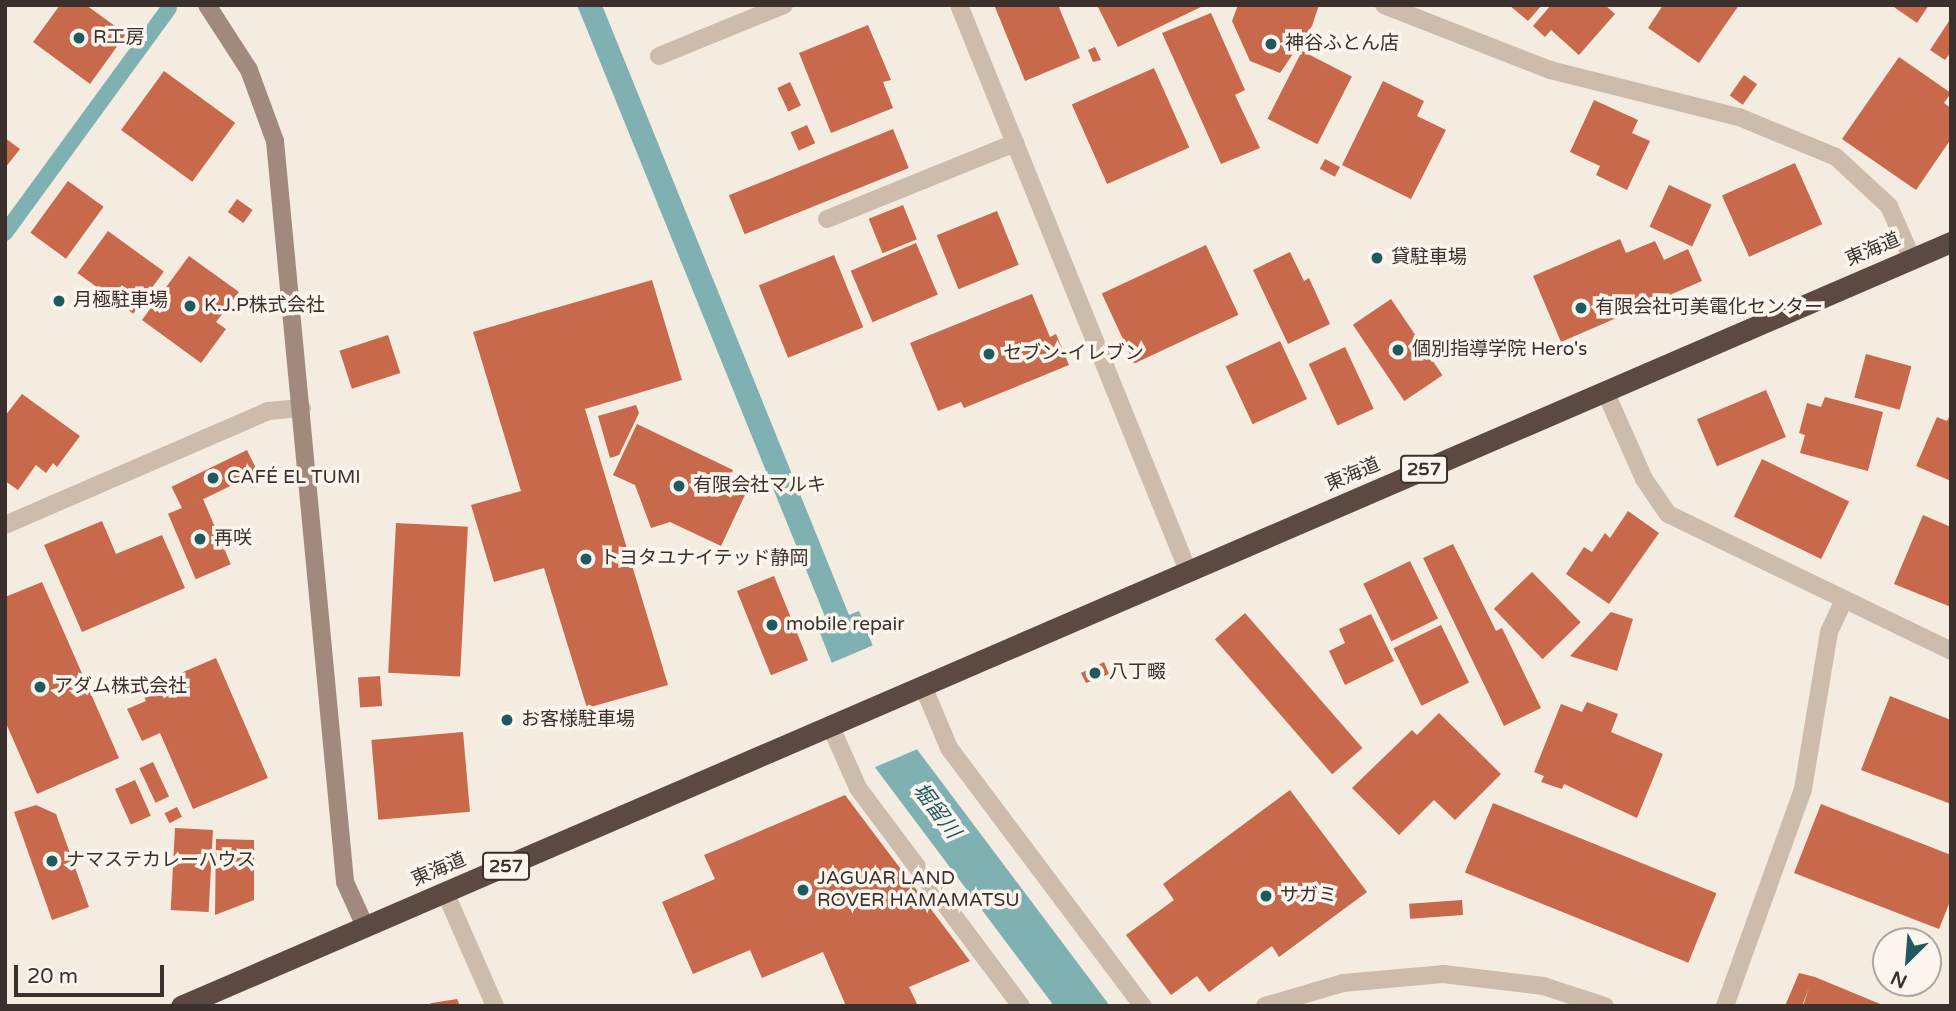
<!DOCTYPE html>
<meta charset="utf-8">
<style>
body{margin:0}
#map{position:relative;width:1956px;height:1011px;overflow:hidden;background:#f4ebe1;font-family:"Varela Round","Noto Sans JP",sans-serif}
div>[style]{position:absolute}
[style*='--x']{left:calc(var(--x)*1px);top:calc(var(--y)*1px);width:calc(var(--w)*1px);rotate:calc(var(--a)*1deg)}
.water>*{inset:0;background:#7fb0b2}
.pier>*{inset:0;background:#f4ebe1;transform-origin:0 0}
.stream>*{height:16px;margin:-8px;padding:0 8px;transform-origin:8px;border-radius:8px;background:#7fb0b2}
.building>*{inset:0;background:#c8694b;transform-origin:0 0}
.street>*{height:18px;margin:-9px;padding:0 9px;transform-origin:9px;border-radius:9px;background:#cdbbac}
.secondary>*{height:18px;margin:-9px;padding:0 9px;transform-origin:9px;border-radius:9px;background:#a18a7d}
.highway>*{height:21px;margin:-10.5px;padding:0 10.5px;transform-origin:10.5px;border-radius:10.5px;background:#5c4a42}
.dots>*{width:19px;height:19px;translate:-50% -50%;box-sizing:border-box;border:4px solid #fbf5ee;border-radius:50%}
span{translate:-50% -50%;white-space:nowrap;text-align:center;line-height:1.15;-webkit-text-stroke:7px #fbf5ee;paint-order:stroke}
.shield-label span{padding:2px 5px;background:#fbf5ee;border:2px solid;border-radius:5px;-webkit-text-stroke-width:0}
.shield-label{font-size:18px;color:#3b302b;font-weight:700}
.poi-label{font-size:19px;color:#3b302b}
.left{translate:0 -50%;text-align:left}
.street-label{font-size:19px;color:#3b302b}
.water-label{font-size:21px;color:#1f5a5e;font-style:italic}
.frame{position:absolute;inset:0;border:7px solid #3b302b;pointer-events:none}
.north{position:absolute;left:1872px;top:927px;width:70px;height:70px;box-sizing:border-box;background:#fbf5ee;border:2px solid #aea6a0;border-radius:50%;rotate:205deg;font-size:19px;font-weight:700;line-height:28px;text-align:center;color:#3b302b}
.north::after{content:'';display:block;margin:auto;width:24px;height:32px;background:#1f5a5e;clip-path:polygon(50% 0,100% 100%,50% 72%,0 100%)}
.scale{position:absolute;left:14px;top:965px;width:150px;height:32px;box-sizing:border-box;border:4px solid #3b302b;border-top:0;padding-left:9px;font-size:21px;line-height:24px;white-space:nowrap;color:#3b302b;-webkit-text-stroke:5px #fbf5ee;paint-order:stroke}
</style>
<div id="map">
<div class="water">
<div style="clip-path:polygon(577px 5px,602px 5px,849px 615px,859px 611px,910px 740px,1110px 1006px,1054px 1006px,871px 762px,818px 628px,828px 624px)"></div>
</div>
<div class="pier">
<div style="left:876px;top:644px;width:113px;height:51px;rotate:67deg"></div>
</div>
<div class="stream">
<div style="--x:5;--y:233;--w:278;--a:-53.9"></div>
</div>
<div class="building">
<div style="clip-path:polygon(60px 5px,86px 5px,126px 34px,90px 84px,33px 42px)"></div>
<div style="clip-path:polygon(999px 5px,1058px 5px,1080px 58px,1025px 81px,995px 7px)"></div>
<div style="clip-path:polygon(1097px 5px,1205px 5px,1118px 47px)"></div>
<div style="clip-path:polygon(1238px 5px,1319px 5px,1312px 26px,1280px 73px,1250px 61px,1232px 21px)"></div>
<div style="clip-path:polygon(1509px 5px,1542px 5px,1528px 21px)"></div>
<div style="clip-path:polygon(1551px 5px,1605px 5px,1615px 14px,1579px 55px,1551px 30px,1545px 37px,1533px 26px)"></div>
<div style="clip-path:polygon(1663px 5px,1739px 5px,1699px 63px,1648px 28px)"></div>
<div style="clip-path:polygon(1891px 5px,1929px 5px,1917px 23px)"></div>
<div style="clip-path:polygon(1211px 13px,1245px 90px,1235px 95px,1260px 148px,1221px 164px,1162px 33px)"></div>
<div style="clip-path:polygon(1951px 18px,1951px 52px,1945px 60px,1930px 50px)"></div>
<div style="clip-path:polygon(868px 25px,891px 80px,883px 82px,893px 108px,831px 133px,799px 53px)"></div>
<div style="clip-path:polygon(1095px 47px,1101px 60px,1093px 62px,1088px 50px)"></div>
<div style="left:1302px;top:51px;width:56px;height:76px;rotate:27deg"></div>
<div style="clip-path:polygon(1899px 57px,1951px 93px,1944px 103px,1951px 108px,1951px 139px,1916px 190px,1842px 139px)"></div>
<div style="left:1154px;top:68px;width:87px;height:90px;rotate:66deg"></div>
<div style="left:164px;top:71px;width:88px;height:73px;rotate:36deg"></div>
<div style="left:1744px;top:75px;width:16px;height:25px;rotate:35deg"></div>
<div style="clip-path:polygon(1383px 81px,1424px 101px,1417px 116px,1446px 130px,1411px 199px,1342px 165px)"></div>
<div style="left:790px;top:82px;width:26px;height:14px;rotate:65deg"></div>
<div style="clip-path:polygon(1594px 100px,1638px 120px,1632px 133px,1650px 141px,1627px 190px,1596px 175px,1600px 166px,1570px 152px)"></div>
<div style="left:807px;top:125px;width:20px;height:18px;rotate:66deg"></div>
<div style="left:893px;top:129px;width:42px;height:177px;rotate:68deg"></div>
<div style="clip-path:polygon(5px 138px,20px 149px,5px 168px)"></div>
<div style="left:1325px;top:159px;width:17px;height:11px;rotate:28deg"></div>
<div style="left:1795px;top:163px;width:67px;height:80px;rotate:66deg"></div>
<div style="left:68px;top:181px;width:44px;height:64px;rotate:36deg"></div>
<div style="left:1669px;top:185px;width:47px;height:46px;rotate:25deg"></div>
<div style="left:237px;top:199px;width:19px;height:16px;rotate:35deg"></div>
<div style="left:903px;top:205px;width:37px;height:37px;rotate:68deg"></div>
<div style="left:997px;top:211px;width:58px;height:65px;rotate:68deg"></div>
<div style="left:108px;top:231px;width:69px;height:52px;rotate:36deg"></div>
<div style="clip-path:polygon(1620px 239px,1626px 253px,1655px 241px,1664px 260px,1688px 249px,1702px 281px,1561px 342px,1533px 276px)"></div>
<div style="left:916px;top:243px;width:56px;height:71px;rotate:67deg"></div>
<div style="left:1206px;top:245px;width:77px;height:115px;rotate:65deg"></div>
<div style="clip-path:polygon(1290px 252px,1304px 281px,1309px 278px,1330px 324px,1288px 344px,1253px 270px)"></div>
<div style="left:834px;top:255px;width:78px;height:81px;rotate:68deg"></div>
<div style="clip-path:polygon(189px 256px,239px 292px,216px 322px,226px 329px,201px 363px,142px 320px)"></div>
<div style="clip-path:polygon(652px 280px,682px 380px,585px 409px,668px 685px,587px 708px,544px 568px,494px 582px,471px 505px,521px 491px,473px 332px)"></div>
<div style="clip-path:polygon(1032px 294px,1050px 337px,1056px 334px,1069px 365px,964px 408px,961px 402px,938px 411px,910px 343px)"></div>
<div style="left:1391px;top:299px;width:92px;height:46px;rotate:56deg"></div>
<div style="left:388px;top:335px;width:40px;height:51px;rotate:72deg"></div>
<div style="left:1280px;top:341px;width:64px;height:60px;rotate:65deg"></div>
<div style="left:1345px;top:347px;width:68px;height:40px;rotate:65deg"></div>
<div style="left:1866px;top:354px;width:47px;height:45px;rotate:15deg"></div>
<div style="left:1766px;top:390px;width:51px;height:75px;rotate:67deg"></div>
<div style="clip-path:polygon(22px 394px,80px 436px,57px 467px,53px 463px,46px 473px,36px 465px,18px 490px,5px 481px,5px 416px)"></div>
<div style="clip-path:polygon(1825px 397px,1883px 412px,1868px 471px,1800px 453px,1805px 435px,1799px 433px,1807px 403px,1821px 407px)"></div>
<div style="clip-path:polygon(636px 405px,639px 413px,619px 455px,610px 458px,598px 416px)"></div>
<div style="clip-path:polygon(1951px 413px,1951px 481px,1916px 466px,1937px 417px,1947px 421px)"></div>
<div style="clip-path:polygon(637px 424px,733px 470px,726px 486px,745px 495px,721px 546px,670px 522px,651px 528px,635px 485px,613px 475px)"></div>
<div style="left:247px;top:450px;width:25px;height:84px;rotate:64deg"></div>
<div style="left:1762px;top:459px;width:97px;height:64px;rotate:26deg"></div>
<div style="left:203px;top:499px;width:71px;height:38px;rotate:67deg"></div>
<div style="clip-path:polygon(1628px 511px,1659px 533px,1609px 604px,1566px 574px,1584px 547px,1592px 552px,1605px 533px,1610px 538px)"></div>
<div style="clip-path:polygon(1923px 515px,1951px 527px,1951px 607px,1894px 584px)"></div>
<div style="clip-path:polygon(102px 521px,116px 554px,162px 535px,185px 588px,82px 632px,44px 545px)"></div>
<div style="left:396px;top:523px;width:72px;height:150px;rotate:3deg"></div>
<div style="clip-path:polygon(1453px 544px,1496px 631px,1502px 628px,1541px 708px,1504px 726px,1423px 558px)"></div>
<div style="left:1410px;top:561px;width:64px;height:52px;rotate:64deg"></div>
<div style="left:1532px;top:572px;width:70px;height:53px;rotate:46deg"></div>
<div style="left:774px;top:576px;width:91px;height:40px;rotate:68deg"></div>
<div style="clip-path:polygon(42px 582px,119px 758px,37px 794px,5px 721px,5px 597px)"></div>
<div style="clip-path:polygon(1611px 612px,1633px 619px,1617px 671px,1570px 656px)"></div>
<div style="left:1245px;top:613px;width:179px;height:40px;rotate:49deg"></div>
<div style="clip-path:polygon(1371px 614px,1394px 661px,1345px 685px,1329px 651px,1345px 643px,1339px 629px)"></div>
<div style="left:1441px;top:625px;width:64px;height:53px;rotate:64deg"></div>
<div style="clip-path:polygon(216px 658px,268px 778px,193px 809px,160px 733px,142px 741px,127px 709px,146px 701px,141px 690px)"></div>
<div style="clip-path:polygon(1104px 662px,1109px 674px,1086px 683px,1081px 673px)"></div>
<div style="left:380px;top:676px;width:30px;height:22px;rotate:86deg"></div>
<div style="clip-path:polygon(1890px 696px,1951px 720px,1951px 804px,1861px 770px)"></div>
<div style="clip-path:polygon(1587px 702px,1618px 714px,1611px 732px,1663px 754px,1637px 818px,1564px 784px,1562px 789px,1541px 782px,1544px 776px,1534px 772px,1561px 704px,1582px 712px)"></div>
<div style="clip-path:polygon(1439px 713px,1501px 774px,1455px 820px,1434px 800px,1399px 835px,1352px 788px,1412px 730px,1417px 735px)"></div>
<div style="left:463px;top:732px;width:80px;height:92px;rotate:85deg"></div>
<div style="left:153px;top:762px;width:38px;height:15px;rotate:65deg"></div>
<div style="left:135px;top:780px;width:39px;height:22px;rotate:66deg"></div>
<div style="clip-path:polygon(1290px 790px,1367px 892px,1279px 957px,1272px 946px,1209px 992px,1197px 976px,1171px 995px,1126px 935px,1174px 900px,1163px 884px)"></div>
<div style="clip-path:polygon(845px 795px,970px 961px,909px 987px,918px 1006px,846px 1006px,823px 952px,762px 978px,750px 950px,693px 974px,662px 902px,715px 879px,704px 855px)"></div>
<div style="left:1493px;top:803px;width:241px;height:75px;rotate:22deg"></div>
<div style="clip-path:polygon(1821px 804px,1951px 855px,1951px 899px,1939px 929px,1794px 873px)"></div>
<div style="clip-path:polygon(36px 805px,56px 814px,89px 907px,52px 920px,14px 812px)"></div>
<div style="left:177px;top:807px;width:11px;height:14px;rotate:63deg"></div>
<div style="left:175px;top:828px;width:38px;height:82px;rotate:3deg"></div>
<div style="clip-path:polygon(216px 839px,254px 840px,254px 900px,215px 915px)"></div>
<div style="left:1462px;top:900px;width:15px;height:53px;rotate:86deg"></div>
<div style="clip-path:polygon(1799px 973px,1815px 977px,1885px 1006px,1803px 1006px,1809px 988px,1802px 1006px,1785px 1006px)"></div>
<div style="clip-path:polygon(457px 999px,460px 1006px,424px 1006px,432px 1003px)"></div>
</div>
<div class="street">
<div style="--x:959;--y:5;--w:611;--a:67.97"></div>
<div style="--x:1384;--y:5;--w:178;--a:21.4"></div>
<div style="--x:1550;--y:70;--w:195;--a:14"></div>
<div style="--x:1739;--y:117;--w:105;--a:22.4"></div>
<div style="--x:1836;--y:157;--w:72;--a:42.8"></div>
<div style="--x:1889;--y:206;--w:58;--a:66.5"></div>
<div style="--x:659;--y:56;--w:135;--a:-22.2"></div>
<div style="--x:827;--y:219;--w:203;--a:-22"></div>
<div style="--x:1605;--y:391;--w:96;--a:66.1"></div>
<div style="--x:1644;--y:479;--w:42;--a:55.6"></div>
<div style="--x:1668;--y:514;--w:314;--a:25.8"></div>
<div style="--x:5;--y:525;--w:287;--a:-23.4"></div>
<div style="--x:268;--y:411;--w:34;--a:-5"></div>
<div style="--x:923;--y:686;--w:67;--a:67.2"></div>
<div style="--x:949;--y:748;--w:323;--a:53.1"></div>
<div style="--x:830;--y:725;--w:69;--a:66"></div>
<div style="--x:858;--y:788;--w:272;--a:53.2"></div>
<div style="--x:445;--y:892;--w:124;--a:66.3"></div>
<div style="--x:1265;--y:1006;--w:81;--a:-16.4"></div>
<div style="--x:1343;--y:983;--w:100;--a:-5.1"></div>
<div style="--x:1443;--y:974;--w:101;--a:6.8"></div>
<div style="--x:1543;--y:986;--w:65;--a:17.9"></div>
<div style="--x:1725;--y:1006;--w:231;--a:-70.2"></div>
<div style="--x:1803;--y:789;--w:159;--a:-80.6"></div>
<div style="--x:1829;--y:632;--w:35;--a:-65"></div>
</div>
<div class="secondary">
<div style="--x:207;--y:5;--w:77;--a:57.1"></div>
<div style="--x:249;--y:70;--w:76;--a:69.9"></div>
<div style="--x:275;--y:141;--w:744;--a:84.6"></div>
<div style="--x:345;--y:882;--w:48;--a:65.6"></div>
</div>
<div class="highway">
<div style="--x:181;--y:1006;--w:1928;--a:-23.35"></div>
</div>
<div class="dots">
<div style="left:79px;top:38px;background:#1f5a5e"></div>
<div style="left:1271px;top:44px;background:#1f5a5e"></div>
<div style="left:1377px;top:258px;background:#1f5a5e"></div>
<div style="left:59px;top:301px;background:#1f5a5e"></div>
<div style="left:190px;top:306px;background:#1f5a5e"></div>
<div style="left:1581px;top:308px;background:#1f5a5e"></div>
<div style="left:1398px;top:350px;background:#1f5a5e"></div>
<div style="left:989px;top:354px;background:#1f5a5e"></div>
<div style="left:213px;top:478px;background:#1f5a5e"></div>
<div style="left:679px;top:486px;background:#1f5a5e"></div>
<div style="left:200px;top:539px;background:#1f5a5e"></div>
<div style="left:586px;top:559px;background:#1f5a5e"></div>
<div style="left:772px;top:625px;background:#1f5a5e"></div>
<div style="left:1095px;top:673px;background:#1f5a5e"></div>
<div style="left:40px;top:687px;background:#1f5a5e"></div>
<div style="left:507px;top:720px;background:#1f5a5e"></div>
<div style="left:52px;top:861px;background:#1f5a5e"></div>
<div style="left:803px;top:890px;background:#1f5a5e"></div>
<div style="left:1266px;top:896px;background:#1f5a5e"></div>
</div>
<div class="shield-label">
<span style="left:1424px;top:469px">257</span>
<span style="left:506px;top:866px">257</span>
</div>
<div class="poi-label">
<span class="left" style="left:93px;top:38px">R工房</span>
<span class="left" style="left:1285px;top:44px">神谷ふとん店</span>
<span class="left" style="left:1391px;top:258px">貸駐車場</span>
<span class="left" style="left:73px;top:301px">月極駐車場</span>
<span class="left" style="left:204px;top:306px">K.J.P株式会社</span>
<span class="left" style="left:1595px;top:308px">有限会社可美電化センター</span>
<span class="left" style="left:1412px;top:350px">個別指導学院 Hero's</span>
<span class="left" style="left:1003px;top:354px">セブン-イレブン</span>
<span class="left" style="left:227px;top:478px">CAFÉ EL TUMI</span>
<span class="left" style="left:693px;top:486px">有限会社マルキ</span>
<span class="left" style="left:214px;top:539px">再咲</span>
<span class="left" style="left:600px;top:559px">トヨタユナイテッド静岡</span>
<span class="left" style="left:786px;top:625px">mobile repair</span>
<span class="left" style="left:1109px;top:673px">八丁畷</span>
<span class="left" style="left:54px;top:687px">アダム株式会社</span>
<span class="left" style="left:521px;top:720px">お客様駐車場</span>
<span class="left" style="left:66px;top:861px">ナマステカレーハウス</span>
<span class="left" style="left:817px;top:890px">JAGUAR LAND<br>ROVER HAMAMATSU</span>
<span class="left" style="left:1280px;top:896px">サガミ</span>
</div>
<div class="street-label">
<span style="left:1873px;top:250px;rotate:-23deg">東海道</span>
<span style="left:1353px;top:475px;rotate:-23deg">東海道</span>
<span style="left:439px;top:870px;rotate:-23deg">東海道</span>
</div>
<div class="water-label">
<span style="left:936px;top:811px;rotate:53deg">堀留川</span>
</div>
<div class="frame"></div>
<div class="north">N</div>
<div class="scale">20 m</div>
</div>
